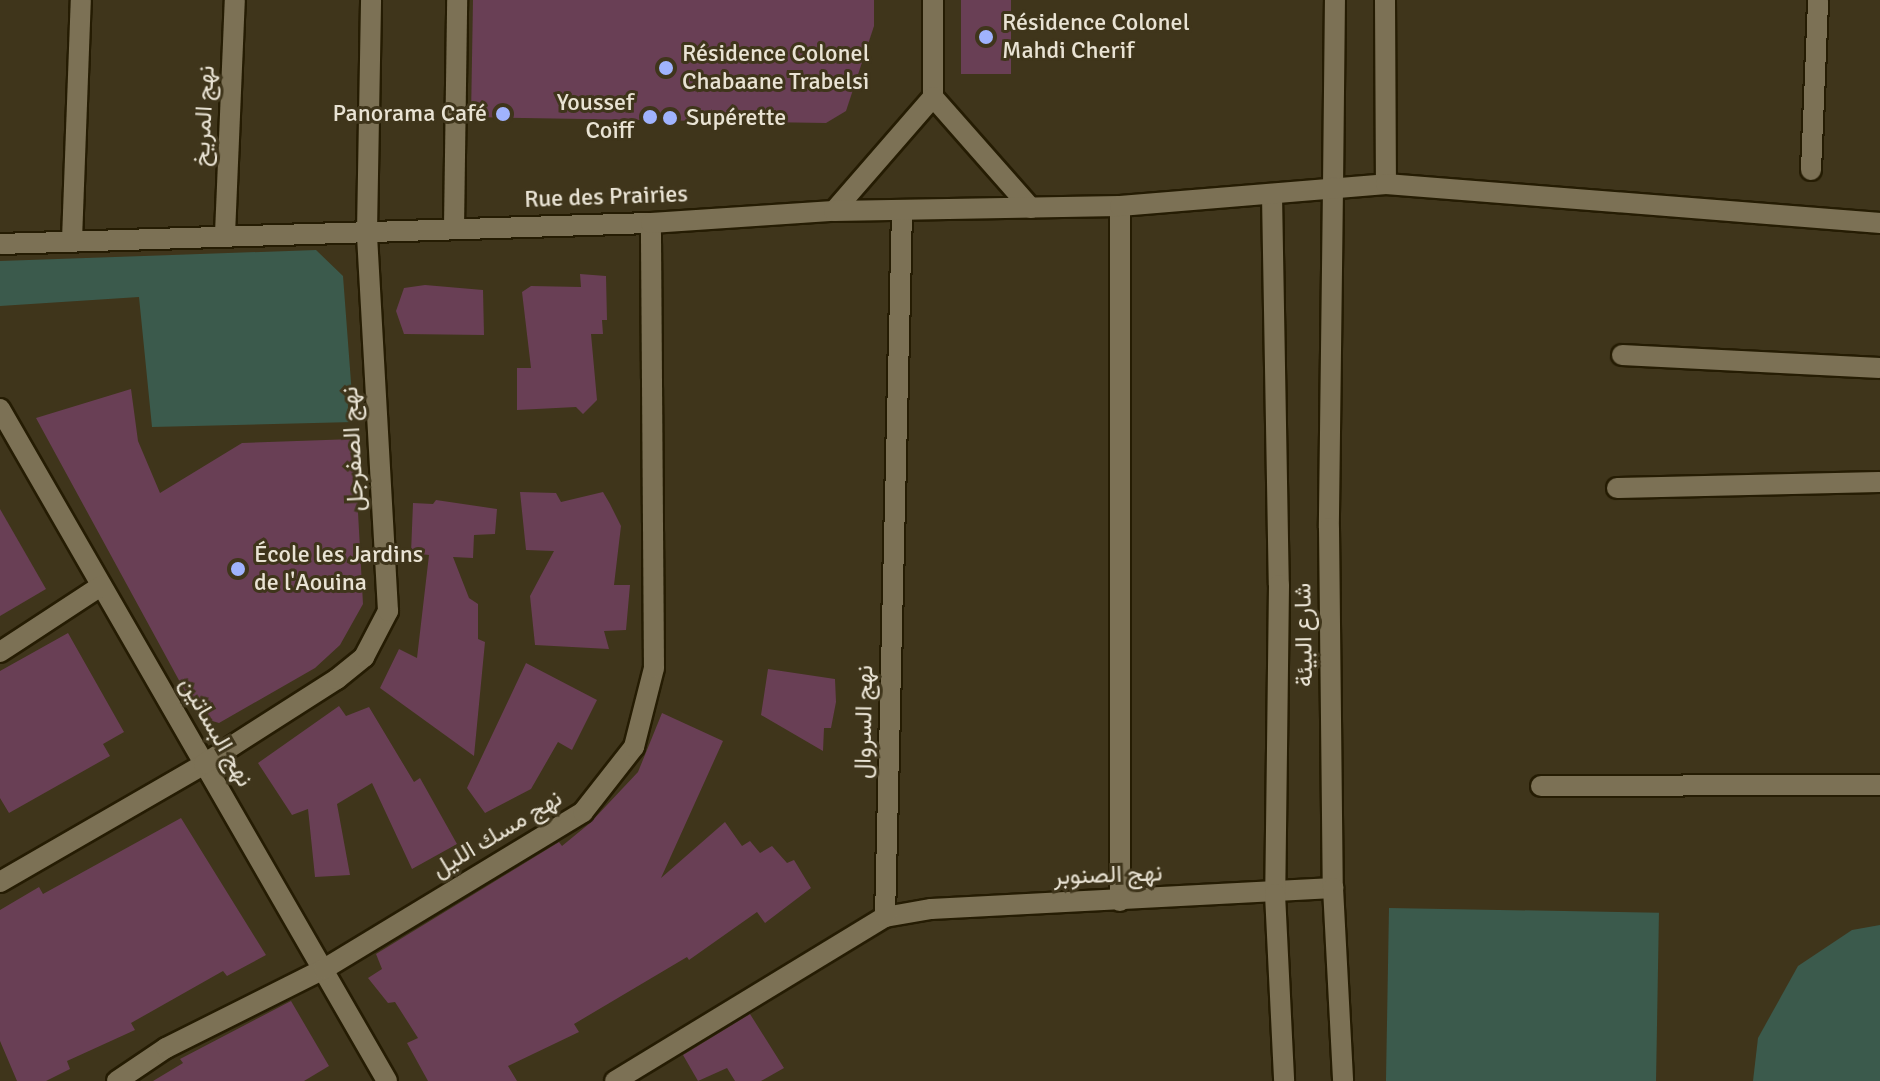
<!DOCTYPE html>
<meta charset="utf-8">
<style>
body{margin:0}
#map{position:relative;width:1880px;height:1081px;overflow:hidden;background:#3f351b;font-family:Signika,Vazirmatn,sans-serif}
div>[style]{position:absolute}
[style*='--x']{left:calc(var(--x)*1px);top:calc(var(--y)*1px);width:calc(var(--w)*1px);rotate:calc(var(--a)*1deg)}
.green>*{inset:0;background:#3b5a4c;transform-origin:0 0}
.building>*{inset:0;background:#693f55;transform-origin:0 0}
.roads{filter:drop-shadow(2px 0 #251c03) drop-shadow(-2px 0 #251c03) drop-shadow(0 2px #251c03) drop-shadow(0 -2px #251c03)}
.street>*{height:20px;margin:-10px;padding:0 10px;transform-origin:10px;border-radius:10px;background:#7c7155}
.secondary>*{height:20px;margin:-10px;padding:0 10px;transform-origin:10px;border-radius:10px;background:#7c7155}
.dots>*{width:22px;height:22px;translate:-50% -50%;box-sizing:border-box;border:4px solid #3f351b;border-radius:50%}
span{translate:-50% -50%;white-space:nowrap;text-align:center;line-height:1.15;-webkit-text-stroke:6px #3f351b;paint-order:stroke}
.poi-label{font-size:24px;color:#e9e3d4}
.left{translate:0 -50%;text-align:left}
.right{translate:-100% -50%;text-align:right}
.street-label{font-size:24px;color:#e9e3d4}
</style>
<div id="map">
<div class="green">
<div style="clip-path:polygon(316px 250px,343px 276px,354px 422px,152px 427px,139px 297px,0 306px,0 261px)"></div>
<div style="left:1389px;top:908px;width:270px;height:173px;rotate:1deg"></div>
<div style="clip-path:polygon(1880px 925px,1880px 1081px,1753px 1081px,1758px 1038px,1798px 966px,1852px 930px)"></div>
</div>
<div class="building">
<div style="clip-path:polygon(473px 0,874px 0,874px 26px,846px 111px,826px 123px,471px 117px)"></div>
<div style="left:961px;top:0;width:50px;height:74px"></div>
<div style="clip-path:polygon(580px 274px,606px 276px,607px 320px,602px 320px,603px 334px,591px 334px,597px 400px,583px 414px,576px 407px,517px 410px,517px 368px,531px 368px,522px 292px,531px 286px,581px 287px)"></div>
<div style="clip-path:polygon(425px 285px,483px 290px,484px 335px,404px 334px,396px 311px,404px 288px)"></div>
<div style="clip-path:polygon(131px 389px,138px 441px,160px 493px,242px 443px,354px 439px,363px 604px,340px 645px,315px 668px,219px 723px,199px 717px,36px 418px)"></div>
<div style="clip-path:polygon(520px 492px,556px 493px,561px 502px,603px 492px,610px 504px,621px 526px,614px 585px,630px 585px,626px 630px,604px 631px,609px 649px,535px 645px,530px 596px,554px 551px,526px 550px)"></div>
<div style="clip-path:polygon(436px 500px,497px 509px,495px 534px,474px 535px,473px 558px,453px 557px,469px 598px,478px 604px,478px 639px,485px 642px,474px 756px,380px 688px,399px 649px,417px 658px,429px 555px,411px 553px,413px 503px,433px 504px)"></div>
<div style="clip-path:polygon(0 509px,46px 589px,0 616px)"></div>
<div style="clip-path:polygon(68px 633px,124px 732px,103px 744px,110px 756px,9px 813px,0 798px,0 671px)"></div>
<div style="clip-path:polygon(526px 663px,597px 700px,572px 750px,558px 742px,531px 789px,485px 813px,467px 788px)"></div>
<div style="clip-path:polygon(768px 669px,835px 679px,836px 702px,831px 728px,824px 728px,823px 751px,761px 715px)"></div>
<div style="clip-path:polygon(339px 706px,346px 716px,369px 707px,414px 782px,420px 778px,457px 844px,412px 869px,372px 783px,337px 804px,350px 875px,315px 877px,308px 809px,292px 815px,258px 763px)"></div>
<div style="clip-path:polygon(662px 713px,723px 741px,661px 878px,725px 822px,742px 846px,750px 841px,760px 853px,772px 846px,787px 863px,794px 860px,811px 888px,765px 923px,757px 912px,689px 960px,687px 957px,574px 1024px,579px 1032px,508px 1066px,517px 1081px,428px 1081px,407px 1043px,418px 1038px,395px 1002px,388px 1003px,368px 978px,382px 969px,376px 954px,559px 842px,562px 846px,590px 823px,638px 772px)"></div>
<div style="clip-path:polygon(181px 818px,266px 955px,227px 976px,223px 971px,131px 1023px,135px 1030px,67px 1061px,70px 1069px,46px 1081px,17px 1081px,0 1041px,0 910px,39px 887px,43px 894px)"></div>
<div style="clip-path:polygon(291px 1001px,329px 1066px,304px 1081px,153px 1081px,183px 1063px,180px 1059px)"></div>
<div style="clip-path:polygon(750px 1014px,784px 1068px,761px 1081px,735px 1081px,727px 1068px,698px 1081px,683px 1055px)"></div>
</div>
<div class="roads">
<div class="street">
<div style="--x:933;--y:0;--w:97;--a:90"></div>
<div style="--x:933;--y:97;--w:148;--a:48.6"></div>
<div style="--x:1385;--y:0;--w:184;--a:89.7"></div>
<div style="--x:1811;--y:170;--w:170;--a:-87.6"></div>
<div style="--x:1333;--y:187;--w:187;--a:-89.4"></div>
<div style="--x:1120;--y:206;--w:695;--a:90"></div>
<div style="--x:834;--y:211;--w:151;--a:-49"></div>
<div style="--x:454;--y:228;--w:228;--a:-89.2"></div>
<div style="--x:225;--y:234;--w:234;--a:-87.6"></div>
<div style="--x:72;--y:240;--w:240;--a:-87.9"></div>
<div style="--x:1622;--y:355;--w:258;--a:2.9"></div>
<div style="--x:0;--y:409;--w:775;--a:60.06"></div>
<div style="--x:1617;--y:488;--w:263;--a:-1.3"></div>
<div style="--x:0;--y:652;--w:121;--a:-33.2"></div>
<div style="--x:1541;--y:786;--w:339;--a:-0.2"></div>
<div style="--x:0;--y:882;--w:236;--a:-30"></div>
<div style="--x:204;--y:764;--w:158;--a:-32.6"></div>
<div style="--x:337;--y:679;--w:35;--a:-39"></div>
<div style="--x:364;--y:657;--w:52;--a:-62.4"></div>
<div style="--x:388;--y:611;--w:380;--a:-93.2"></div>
<div style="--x:367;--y:232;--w:232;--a:-89"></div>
<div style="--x:885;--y:917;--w:47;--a:-9.9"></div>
<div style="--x:931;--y:909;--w:403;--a:-3"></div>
<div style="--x:117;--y:1081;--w:59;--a:-34"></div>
<div style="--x:166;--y:1048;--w:177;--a:-26.6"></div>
<div style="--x:324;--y:969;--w:303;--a:-31.2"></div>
<div style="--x:583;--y:812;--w:83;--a:-51.9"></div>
<div style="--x:634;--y:747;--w:81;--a:-75.8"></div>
<div style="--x:654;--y:668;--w:445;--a:-90.4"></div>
<div style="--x:615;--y:1081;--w:316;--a:-31.3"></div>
<div style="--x:885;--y:917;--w:704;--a:-88.62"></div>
</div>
<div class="secondary">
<div style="--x:1333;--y:187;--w:341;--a:90.7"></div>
<div style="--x:1329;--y:528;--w:360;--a:89.4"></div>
<div style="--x:1333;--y:888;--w:193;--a:87"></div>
<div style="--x:1272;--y:195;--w:390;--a:89"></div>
<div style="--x:1279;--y:585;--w:309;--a:90.7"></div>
<div style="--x:1275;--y:894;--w:187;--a:87.2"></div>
<div style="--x:0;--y:244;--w:651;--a:-1.85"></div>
<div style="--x:651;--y:223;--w:183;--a:-3.8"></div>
<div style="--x:834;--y:211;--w:286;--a:-1"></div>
<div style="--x:1120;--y:206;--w:267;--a:-4.7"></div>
<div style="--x:1386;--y:184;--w:496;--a:4.5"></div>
</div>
</div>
<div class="dots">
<div style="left:986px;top:37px;background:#a0b3fd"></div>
<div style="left:666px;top:68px;background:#a0b3fd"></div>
<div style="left:503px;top:114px;background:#a0b3fd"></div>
<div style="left:650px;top:117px;background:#a0b3fd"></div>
<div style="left:670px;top:118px;background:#a0b3fd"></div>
<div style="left:238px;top:569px;background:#a0b3fd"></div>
</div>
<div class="poi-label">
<span class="left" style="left:1002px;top:37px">Résidence Colonel<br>Mahdi Cherif</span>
<span class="left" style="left:682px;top:68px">Résidence Colonel<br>Chabaane Trabelsi</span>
<span class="right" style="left:634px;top:117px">Youssef<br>Coiff</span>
<span class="right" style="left:487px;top:114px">Panorama Café</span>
<span class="left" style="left:686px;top:118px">Supérette</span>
<span class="left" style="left:254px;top:569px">École les Jardins<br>de l'Aouina</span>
</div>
<div class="street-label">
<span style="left:204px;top:116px;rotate:-87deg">نهج المريخ</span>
<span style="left:606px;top:197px;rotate:-2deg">Rue des Prairies</span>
<span style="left:353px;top:449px;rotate:-93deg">نهج الصفرجل</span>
<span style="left:1304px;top:635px;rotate:-91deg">شارع البيئة</span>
<span style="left:864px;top:722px;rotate:-89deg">نهج السروال</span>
<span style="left:216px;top:732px;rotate:60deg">نهج البساتين</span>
<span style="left:497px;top:834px;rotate:-31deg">نهج مسك الليل</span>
<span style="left:1108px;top:875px;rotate:-2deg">نهج الصنوبر</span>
</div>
</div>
